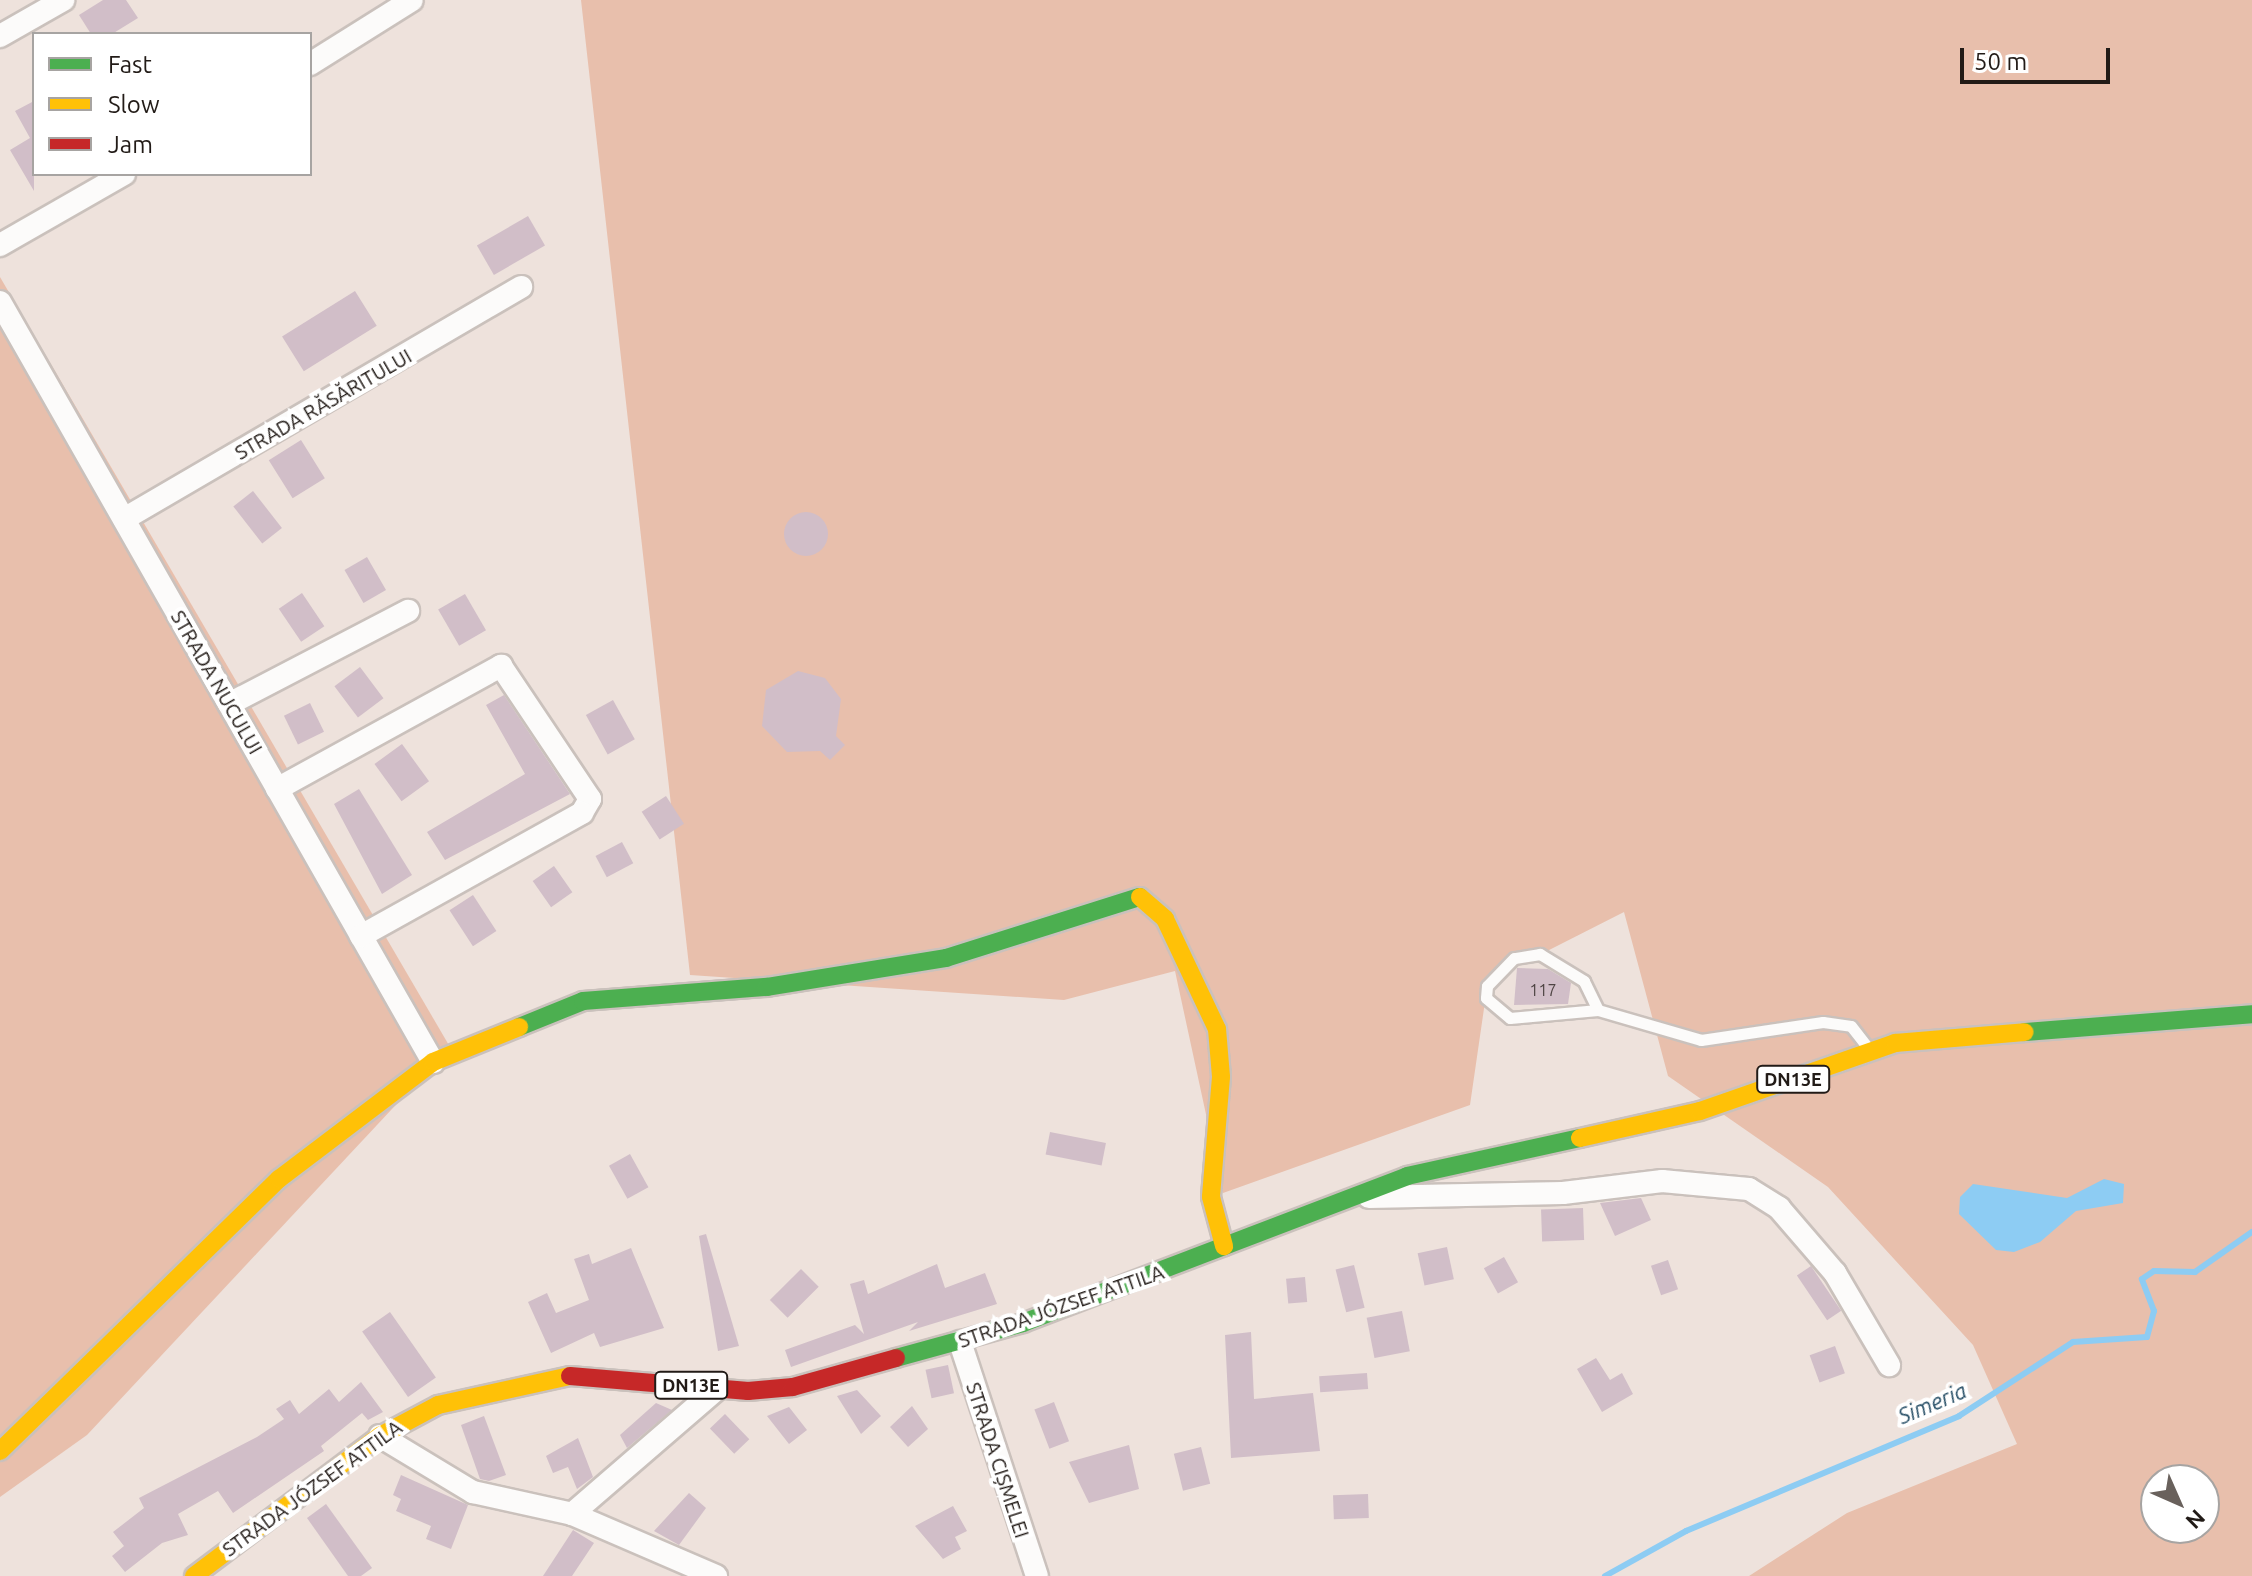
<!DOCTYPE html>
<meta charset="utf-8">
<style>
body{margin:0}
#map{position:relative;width:2252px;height:1576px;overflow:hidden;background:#eee2dc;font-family:Ubuntu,sans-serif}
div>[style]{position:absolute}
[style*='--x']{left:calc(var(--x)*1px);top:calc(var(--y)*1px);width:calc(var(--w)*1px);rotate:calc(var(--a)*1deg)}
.green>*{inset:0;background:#e8bfac}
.water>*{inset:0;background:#8dccf3}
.stream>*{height:6px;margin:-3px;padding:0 3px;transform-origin:3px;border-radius:3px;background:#8dccf3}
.building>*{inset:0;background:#d1bec8;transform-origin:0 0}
.round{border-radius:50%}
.roads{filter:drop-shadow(2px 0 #cac1bc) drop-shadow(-2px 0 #cac1bc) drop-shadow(0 2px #cac1bc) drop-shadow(0 -2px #cac1bc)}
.lane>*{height:11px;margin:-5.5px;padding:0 5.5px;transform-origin:5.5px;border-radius:5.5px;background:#fcfbfa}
.street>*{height:22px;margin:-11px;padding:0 11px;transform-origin:11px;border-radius:11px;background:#fcfbfa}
.fast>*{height:18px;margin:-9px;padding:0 9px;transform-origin:9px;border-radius:9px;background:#4caf50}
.slow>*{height:18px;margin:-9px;padding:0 9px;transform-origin:9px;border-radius:9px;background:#ffc107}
.jam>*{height:18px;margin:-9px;padding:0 9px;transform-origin:9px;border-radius:9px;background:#c62828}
span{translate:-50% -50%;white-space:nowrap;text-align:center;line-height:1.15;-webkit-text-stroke:8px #fff;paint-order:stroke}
.number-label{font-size:16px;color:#4e4443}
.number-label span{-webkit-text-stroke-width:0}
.shield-label span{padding:2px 6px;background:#fff;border:2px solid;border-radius:6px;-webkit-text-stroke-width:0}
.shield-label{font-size:18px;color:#221b17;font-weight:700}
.street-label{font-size:20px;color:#221b17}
.water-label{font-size:22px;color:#254d65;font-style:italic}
.legend{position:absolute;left:32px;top:32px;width:280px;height:144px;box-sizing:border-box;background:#fff;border:2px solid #a7a4a2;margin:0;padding:10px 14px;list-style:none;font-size:24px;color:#221b17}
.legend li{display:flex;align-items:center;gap:16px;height:40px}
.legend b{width:40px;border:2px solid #a7a4a2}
.north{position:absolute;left:2140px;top:1464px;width:80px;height:80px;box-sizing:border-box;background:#fff;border:2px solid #a7a4a2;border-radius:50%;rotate:135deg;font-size:22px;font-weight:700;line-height:32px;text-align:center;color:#221b17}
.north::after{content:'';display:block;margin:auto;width:28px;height:36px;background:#69615c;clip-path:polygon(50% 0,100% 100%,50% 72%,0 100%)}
.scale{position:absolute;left:1960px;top:48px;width:150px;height:36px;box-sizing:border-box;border:4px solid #221b17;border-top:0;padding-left:10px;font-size:24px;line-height:28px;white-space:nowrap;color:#221b17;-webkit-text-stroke:6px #fff;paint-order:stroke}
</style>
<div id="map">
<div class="green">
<div style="clip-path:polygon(evenodd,581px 0,2252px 0,2252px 1576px,1749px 1576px,1847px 1513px,2017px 1444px,1973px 1345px,1828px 1187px,1668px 1076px,1624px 912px,1488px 981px,1470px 1105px,1223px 1193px,1175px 971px,1064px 1000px,690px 975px,581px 0,2156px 1480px,2204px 1480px,2204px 1528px,2156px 1528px,2156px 1480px)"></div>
<div style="clip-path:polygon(0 277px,450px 1047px,87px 1435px,0 1497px)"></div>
</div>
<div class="water">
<div style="clip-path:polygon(2104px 1179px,2124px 1184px,2123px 1203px,2076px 1211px,2040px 1242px,2014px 1252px,1996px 1250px,1959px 1214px,1960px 1197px,1973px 1184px,2067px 1198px)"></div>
</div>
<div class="stream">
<div style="--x:1605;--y:1576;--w:93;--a:-29.1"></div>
<div style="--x:1686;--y:1531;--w:296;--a:-22.8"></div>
<div style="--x:1959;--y:1416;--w:136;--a:-33"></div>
<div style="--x:2073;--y:1342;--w:74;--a:-3.9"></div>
<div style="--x:2147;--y:1337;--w:27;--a:-75"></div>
<div style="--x:2154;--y:1311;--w:34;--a:-111"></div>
<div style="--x:2142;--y:1279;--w:14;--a:-34"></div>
<div style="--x:2154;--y:1271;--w:41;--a:1.4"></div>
<div style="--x:2195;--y:1272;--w:70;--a:-35.1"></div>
</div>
<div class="building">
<div style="clip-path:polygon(103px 0,126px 0,138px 18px,112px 34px,91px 34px,79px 15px)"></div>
<div style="clip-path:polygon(34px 101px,34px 191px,10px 150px,30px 138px,15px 111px)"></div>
<div style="left:528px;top:216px;width:34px;height:59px;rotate:60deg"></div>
<div style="left:355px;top:291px;width:41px;height:86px;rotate:58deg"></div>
<div style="left:301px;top:440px;width:45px;height:38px;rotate:58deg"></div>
<div style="left:253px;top:491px;width:47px;height:25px;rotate:52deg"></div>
<div class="round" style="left:784px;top:512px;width:44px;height:44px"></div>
<div style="left:367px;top:557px;width:38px;height:26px;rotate:60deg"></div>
<div style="left:302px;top:593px;width:40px;height:28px;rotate:56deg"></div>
<div style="left:465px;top:594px;width:42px;height:31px;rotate:60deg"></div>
<div style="left:360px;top:667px;width:39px;height:32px;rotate:53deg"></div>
<div style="clip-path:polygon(798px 671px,825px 678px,841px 699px,836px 736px,845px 745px,830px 760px,820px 751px,787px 752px,762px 726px,766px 690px)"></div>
<div style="clip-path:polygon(504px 695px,570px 794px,445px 860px,427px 832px,525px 774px,486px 705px)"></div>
<div style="left:613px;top:700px;width:45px;height:31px;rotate:61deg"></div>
<div style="left:310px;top:703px;width:32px;height:29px;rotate:64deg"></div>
<div style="left:402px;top:744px;width:46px;height:34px;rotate:54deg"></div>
<div style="clip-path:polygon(359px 789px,412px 875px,382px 894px,334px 804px)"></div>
<div style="left:666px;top:796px;width:33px;height:29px;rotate:57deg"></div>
<div style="left:622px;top:842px;width:24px;height:30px;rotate:62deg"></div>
<div style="left:554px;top:866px;width:32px;height:26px;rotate:55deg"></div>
<div style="left:473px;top:895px;width:43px;height:28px;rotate:57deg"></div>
<div style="clip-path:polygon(1517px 968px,1548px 969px,1571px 983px,1568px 1004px,1514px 1005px)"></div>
<div style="left:1050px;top:1132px;width:57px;height:23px;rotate:11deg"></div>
<div style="left:630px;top:1154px;width:38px;height:24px;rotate:61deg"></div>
<div style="clip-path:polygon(1641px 1198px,1651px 1220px,1615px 1236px,1600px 1203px)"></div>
<div style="left:1583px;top:1208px;width:32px;height:42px;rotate:88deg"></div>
<div style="clip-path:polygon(706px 1234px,739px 1346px,718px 1351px,699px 1236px)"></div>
<div style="left:1447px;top:1247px;width:33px;height:30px;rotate:78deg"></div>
<div style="clip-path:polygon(631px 1248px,664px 1328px,600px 1347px,594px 1333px,551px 1353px,528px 1302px,547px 1293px,556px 1313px,589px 1300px,574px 1259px,589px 1254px,592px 1264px)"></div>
<div style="left:1504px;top:1257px;width:29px;height:23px;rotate:61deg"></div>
<div style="left:1668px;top:1260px;width:31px;height:18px;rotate:71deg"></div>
<div style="clip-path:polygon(937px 1264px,945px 1288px,985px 1273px,997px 1304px,909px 1331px,918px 1322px,791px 1367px,785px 1350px,855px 1325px,864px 1334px,850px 1284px,864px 1280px,868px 1294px)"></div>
<div style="left:1354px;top:1265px;width:44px;height:19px;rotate:76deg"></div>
<div style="left:1811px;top:1266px;width:54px;height:17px;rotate:56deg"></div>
<div style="left:801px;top:1269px;width:25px;height:44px;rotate:45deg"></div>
<div style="left:1305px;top:1277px;width:25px;height:19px;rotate:85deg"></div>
<div style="left:1402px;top:1311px;width:41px;height:36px;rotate:79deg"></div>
<div style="left:390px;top:1312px;width:80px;height:34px;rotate:55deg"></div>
<div style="clip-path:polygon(1251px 1332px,1254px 1399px,1313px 1393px,1320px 1451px,1231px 1458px,1225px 1335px)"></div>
<div style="left:1835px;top:1346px;width:29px;height:27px;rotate:70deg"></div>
<div style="clip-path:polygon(1596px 1358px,1610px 1380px,1622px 1373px,1633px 1394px,1602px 1412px,1577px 1369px)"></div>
<div style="left:948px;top:1365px;width:29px;height:23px;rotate:78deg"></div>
<div style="left:1367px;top:1373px;width:16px;height:48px;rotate:86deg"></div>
<div style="clip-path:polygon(361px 1382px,383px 1412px,368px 1420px,362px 1413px,321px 1446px,324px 1451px,233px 1513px,218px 1491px,178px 1514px,188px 1535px,162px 1543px,125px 1572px,112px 1556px,124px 1546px,113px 1532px,144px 1508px,139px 1498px,257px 1437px,284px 1419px,276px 1409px,290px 1400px,299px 1414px,329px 1389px,339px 1402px)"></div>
<div style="clip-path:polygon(857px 1390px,881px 1416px,861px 1434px,837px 1396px)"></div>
<div style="left:1054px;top:1402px;width:42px;height:21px;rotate:69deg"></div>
<div style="clip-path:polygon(656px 1403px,672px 1410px,627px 1448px,620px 1435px)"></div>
<div style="clip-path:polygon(912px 1406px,928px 1429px,908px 1447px,890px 1427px)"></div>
<div style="clip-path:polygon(789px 1407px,807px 1430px,789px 1444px,767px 1416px)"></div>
<div style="left:725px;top:1414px;width:35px;height:21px;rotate:46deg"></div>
<div style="clip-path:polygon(484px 1416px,506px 1475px,489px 1481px,480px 1479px,461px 1425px)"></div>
<div style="clip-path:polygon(578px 1438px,593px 1477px,577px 1489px,568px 1467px,553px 1473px,546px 1456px)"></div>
<div style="clip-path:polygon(1129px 1445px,1139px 1489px,1089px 1503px,1069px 1462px)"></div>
<div style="left:1201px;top:1447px;width:38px;height:28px;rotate:76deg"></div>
<div style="clip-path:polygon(401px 1475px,468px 1505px,451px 1549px,426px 1539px,431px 1526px,396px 1511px,401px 1499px,393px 1495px)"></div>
<div style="clip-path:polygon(689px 1493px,706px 1508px,679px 1545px,654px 1531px)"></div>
<div style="left:1368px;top:1494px;width:24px;height:35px;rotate:88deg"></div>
<div style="clip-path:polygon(326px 1504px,372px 1568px,361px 1576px,348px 1576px,307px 1518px)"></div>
<div style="clip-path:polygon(953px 1506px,967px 1531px,955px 1537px,961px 1549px,943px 1559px,915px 1526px)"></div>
<div style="clip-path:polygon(573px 1530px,594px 1543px,572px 1576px,543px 1576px)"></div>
</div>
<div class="roads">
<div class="lane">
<div style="--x:1598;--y:1010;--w:32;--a:-116"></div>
<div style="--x:1584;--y:981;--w:52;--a:-148.5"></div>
<div style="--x:1540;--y:954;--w:26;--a:171"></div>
<div style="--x:1514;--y:958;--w:39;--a:134"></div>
<div style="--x:1487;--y:986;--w:12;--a:95"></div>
<div style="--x:1486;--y:998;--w:31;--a:40"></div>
<div style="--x:1510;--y:1018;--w:88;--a:-5.2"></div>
<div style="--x:1598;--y:1010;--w:107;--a:16.2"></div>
<div style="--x:1701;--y:1040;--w:123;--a:-8.4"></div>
<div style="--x:1823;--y:1022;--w:28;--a:8"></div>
<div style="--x:1851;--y:1026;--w:29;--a:52"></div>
</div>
<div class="street">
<div style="--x:0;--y:36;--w:73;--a:-29.7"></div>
<div style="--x:310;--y:64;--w:120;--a:-32.1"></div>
<div style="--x:0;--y:245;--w:143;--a:-29.8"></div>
<div style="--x:0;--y:302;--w:875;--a:60.33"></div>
<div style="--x:124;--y:519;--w:460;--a:-30.3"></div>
<div style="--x:229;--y:704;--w:202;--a:-27.5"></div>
<div style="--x:277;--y:789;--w:256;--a:-28.8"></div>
<div style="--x:501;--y:666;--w:160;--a:56.2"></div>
<div style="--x:590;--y:799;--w:16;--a:120"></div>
<div style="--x:582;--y:813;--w:253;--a:150.9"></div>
<div style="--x:1369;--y:1197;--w:194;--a:-1.2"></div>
<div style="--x:1563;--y:1193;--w:100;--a:-6.9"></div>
<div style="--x:1662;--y:1181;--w:87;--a:5.3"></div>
<div style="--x:1749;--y:1189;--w:36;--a:32"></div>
<div style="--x:1779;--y:1208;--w:86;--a:49.3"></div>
<div style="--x:1835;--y:1273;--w:107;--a:59.6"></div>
<div style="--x:960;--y:1342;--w:246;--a:71.8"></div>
<div style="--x:380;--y:1436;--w:109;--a:31.1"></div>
<div style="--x:473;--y:1492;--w:101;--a:12.5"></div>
<div style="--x:572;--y:1514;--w:157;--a:23.3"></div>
<div style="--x:572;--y:1514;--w:191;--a:-40.8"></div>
</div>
<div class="fast">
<div style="--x:519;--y:1027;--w:69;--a:-22.1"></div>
<div style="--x:583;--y:1001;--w:185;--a:-4.4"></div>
<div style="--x:767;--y:987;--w:181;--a:-9.2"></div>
<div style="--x:946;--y:958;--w:203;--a:-17.5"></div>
<div style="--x:2025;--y:1032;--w:228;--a:-4.5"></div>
<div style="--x:896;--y:1358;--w:132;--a:-15.4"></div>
<div style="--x:1023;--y:1323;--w:411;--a:-20.9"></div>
<div style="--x:1407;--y:1176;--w:177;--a:-12.4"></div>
</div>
<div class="slow">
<div style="--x:1140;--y:897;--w:33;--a:41"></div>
<div style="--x:1165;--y:919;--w:122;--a:64.7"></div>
<div style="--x:1217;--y:1029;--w:48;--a:85.2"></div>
<div style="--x:1221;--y:1077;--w:120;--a:94.8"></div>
<div style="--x:1211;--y:1197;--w:51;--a:75.1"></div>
<div style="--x:1580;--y:1138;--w:123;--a:-12.7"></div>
<div style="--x:1700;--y:1111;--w:207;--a:-19.2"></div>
<div style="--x:1895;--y:1043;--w:130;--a:-4.8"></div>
<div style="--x:0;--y:1451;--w:390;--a:-44.3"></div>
<div style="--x:279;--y:1179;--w:193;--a:-37.2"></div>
<div style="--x:433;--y:1062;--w:93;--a:-22.1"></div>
<div style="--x:194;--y:1576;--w:233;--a:-37"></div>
<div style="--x:380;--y:1436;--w:66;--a:-28.1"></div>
<div style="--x:438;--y:1405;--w:135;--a:-12.4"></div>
</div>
<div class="jam">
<div style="--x:570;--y:1376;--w:179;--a:4.8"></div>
<div style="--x:748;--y:1391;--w:45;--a:-5.1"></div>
<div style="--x:793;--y:1387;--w:107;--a:-15.7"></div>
</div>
</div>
<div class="number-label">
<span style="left:1543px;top:990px">117</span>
</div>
<div class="shield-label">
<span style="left:1793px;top:1079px">DN13E</span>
<span style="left:691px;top:1385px">DN13E</span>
</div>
<div class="street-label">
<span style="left:323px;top:404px;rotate:-30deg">STRADA RĂSĂRITULUI</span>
<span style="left:217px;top:682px;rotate:60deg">STRADA NUCULUI</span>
<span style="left:1061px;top:1306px;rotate:-19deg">STRADA JÓZSEF ATTILA</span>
<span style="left:998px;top:1460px;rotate:72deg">STRADA CIȘMELEI</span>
<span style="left:312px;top:1488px;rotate:-36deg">STRADA JÓZSEF ATTILA</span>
</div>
<div class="water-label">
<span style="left:1932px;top:1403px;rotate:-23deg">Simeria</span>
</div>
<ul class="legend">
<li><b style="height:10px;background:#4caf50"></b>Fast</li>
<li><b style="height:10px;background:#ffc107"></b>Slow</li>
<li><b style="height:10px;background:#c62828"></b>Jam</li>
</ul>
<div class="north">N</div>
<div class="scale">50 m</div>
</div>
